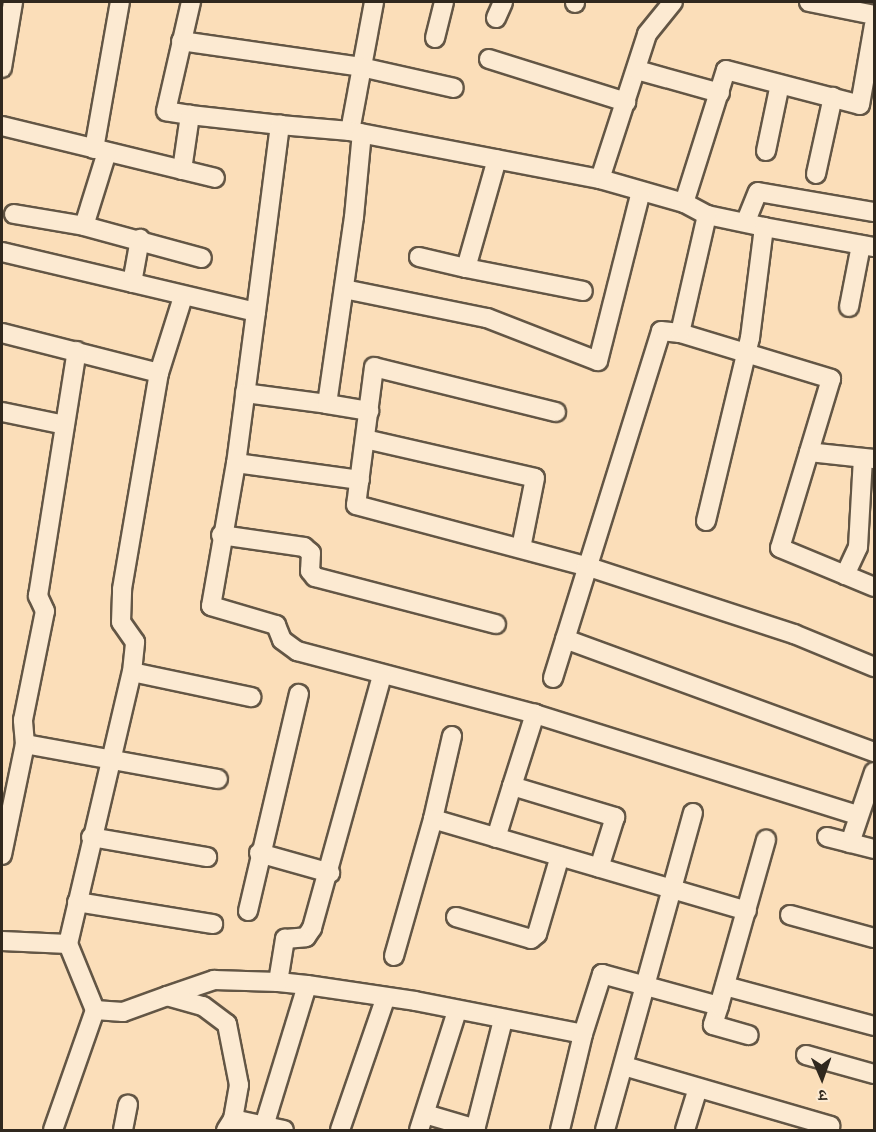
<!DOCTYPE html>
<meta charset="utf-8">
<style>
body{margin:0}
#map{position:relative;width:876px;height:1132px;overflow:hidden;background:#fbdeb9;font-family:"Libre Caslon Text","Noto Serif Devanagari",serif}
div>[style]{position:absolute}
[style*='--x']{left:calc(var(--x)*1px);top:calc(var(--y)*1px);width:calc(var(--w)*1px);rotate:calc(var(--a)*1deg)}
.roads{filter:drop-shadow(2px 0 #635645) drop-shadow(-2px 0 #635645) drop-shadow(0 2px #635645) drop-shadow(0 -2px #635645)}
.minor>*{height:18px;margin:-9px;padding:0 9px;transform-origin:9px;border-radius:9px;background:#fcead2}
span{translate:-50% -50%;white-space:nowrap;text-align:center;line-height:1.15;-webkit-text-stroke:4.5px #fcead2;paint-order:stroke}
.frame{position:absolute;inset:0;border:3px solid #30281e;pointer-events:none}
.north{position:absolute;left:792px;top:1048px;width:60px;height:60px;-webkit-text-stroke:4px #fcead2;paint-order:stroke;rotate:178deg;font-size:16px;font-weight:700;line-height:24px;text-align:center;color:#30281e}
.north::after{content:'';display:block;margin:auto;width:21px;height:27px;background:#30281e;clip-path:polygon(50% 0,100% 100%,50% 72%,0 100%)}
</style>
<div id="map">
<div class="roads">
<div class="minor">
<div style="--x:374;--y:2;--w:131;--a:100.5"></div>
<div style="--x:350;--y:131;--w:255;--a:10.9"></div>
<div style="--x:600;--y:179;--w:152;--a:-72"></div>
<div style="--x:647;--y:34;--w:41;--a:-50.9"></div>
<div style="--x:809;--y:2;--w:66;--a:11.3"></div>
<div style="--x:575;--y:3;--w:1;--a:-90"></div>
<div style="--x:496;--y:18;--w:17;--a:-66"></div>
<div style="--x:435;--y:38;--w:37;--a:-76"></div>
<div style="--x:181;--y:41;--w:182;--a:8.2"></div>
<div style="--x:361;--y:67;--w:95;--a:12.7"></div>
<div style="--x:489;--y:59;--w:144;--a:17.4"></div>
<div style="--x:2;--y:68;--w:67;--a:-80.5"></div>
<div style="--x:637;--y:70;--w:86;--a:15.5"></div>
<div style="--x:190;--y:115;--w:24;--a:-171"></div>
<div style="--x:166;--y:111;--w:112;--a:-77.1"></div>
<div style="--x:2;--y:126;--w:219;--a:13.7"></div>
<div style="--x:94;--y:149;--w:149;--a:-80"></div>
<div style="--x:766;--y:151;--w:68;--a:-78.2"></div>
<div style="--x:107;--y:152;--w:77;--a:107.3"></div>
<div style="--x:84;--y:226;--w:122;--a:15.2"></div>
<div style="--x:182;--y:170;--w:56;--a:-81.7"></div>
<div style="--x:190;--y:115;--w:91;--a:6.3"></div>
<div style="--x:816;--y:174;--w:79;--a:-77.6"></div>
<div style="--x:600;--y:179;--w:87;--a:15.9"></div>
<div style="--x:14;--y:214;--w:71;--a:9.7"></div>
<div style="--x:746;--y:221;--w:31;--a:-68"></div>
<div style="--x:758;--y:192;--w:118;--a:9.8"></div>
<div style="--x:764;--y:227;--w:58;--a:-168.1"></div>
<div style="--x:707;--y:215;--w:26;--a:-152"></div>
<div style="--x:684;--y:203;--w:139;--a:-72.5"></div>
<div style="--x:726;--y:70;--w:138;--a:14.6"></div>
<div style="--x:860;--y:105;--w:81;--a:-80.1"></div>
<div style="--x:2;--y:252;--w:261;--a:13.3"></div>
<div style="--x:256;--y:312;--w:189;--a:-82.7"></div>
<div style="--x:280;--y:125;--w:70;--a:4.9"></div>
<div style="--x:419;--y:257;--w:48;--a:13.2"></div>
<div style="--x:466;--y:268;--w:113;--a:-74.1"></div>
<div style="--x:466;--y:268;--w:119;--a:11.1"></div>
<div style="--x:132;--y:283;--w:45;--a:-79.7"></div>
<div style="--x:344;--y:289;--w:146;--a:11.5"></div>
<div style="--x:487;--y:318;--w:119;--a:21.2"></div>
<div style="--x:598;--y:361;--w:175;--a:-75.8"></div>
<div style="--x:849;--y:307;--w:63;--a:-79"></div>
<div style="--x:256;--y:312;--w:152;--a:97.5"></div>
<div style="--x:236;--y:463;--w:145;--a:99.9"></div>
<div style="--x:211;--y:606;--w:68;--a:16.3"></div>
<div style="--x:276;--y:625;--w:16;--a:68"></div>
<div style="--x:282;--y:640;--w:19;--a:36"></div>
<div style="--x:297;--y:651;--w:246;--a:14.8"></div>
<div style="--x:535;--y:714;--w:338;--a:17.4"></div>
<div style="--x:2;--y:333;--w:162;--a:14.3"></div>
<div style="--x:680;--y:333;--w:158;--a:16.9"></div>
<div style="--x:831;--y:379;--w:76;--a:106.8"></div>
<div style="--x:245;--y:393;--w:83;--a:7.6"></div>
<div style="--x:327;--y:404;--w:189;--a:-81.8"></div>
<div style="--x:354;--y:217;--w:84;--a:-84.6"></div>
<div style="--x:327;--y:404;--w:43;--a:9.5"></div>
<div style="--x:2;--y:412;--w:64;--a:11.7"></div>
<div style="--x:556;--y:412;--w:187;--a:-166.1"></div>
<div style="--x:374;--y:367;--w:139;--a:97.4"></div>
<div style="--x:356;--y:505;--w:238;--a:14.9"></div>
<div style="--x:586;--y:566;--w:219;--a:18.1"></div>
<div style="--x:794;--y:634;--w:87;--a:22.4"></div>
<div style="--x:365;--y:439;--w:174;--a:12.9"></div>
<div style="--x:535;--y:478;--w:71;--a:101.3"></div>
<div style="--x:874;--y:459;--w:65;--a:-173.9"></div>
<div style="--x:809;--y:452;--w:100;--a:106.8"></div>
<div style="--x:780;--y:548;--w:102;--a:22.5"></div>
<div style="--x:236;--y:463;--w:125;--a:7.8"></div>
<div style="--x:706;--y:521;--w:188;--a:-76.5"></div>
<div style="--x:750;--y:338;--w:112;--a:-82.8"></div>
<div style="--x:764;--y:227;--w:112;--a:10.3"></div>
<div style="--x:221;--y:535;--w:84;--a:8.2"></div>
<div style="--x:304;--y:547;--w:9;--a:41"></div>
<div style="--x:311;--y:553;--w:18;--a:93"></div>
<div style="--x:310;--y:571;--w:8;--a:50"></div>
<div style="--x:315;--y:577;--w:187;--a:14.6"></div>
<div style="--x:845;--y:575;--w:31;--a:-65"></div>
<div style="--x:858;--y:547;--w:89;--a:-86.8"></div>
<div style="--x:565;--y:639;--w:329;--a:20.1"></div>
<div style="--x:132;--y:672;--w:122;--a:11.9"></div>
<div style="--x:553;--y:678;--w:363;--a:-72.7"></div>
<div style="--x:661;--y:331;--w:19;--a:6"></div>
<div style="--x:680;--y:333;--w:121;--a:-77.1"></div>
<div style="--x:452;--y:736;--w:85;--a:102.9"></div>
<div style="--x:433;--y:819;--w:327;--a:16.3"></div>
<div style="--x:25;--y:744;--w:196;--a:10.3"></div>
<div style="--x:512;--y:786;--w:76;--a:-72.3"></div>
<div style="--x:91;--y:837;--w:118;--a:9.8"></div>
<div style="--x:827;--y:837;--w:49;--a:14.3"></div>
<div style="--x:496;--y:838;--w:54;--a:-72.9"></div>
<div style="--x:512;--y:786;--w:108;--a:16.8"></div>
<div style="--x:615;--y:817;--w:53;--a:107.4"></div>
<div style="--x:850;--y:843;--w:75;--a:-71.3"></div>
<div style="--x:259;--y:853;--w:74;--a:15.7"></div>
<div style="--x:2;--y:855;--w:113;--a:-78.3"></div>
<div style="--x:25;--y:744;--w:24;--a:-95"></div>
<div style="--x:23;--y:720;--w:111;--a:-78.6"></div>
<div style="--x:45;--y:611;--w:17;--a:-115"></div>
<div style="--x:38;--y:596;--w:248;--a:-81"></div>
<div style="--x:77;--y:902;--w:138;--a:9.2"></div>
<div style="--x:248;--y:911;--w:223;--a:-76.8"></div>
<div style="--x:790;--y:915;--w:87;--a:15.3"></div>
<div style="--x:456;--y:917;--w:78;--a:16.3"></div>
<div style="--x:531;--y:939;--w:8;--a:-40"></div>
<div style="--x:537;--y:934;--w:81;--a:-73.6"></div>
<div style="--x:2;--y:941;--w:66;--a:2.6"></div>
<div style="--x:394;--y:956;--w:142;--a:-74.1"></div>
<div style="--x:307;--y:985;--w:29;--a:-174"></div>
<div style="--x:278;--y:982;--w:44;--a:-80.8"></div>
<div style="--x:285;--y:939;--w:21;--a:-5"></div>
<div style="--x:306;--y:937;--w:11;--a:-56"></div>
<div style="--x:312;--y:928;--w:263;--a:-74.5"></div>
<div style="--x:725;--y:986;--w:154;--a:15"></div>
<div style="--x:167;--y:996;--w:50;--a:-18.8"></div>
<div style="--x:214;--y:980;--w:64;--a:1.8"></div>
<div style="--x:719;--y:1006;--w:20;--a:108"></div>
<div style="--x:713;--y:1025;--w:37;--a:16"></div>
<div style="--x:95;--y:1010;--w:28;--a:4"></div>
<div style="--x:123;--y:1012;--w:47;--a:-20"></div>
<div style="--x:167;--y:996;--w:37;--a:16"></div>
<div style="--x:203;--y:1006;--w:30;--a:37"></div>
<div style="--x:227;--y:1024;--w:62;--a:78.9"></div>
<div style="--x:239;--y:1085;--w:35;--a:100"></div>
<div style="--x:233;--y:1119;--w:13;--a:122"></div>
<div style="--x:806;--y:1055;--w:71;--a:15.6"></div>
<div style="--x:624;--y:1066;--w:215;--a:16.2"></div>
<div style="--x:830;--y:1126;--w:4;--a:90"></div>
<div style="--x:425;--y:1114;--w:53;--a:16.4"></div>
<div style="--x:233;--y:1119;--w:52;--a:12.2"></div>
<div style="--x:264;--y:1126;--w:147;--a:-73"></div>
<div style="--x:307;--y:985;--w:109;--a:8.4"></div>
<div style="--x:415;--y:1001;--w:171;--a:11.1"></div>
<div style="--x:53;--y:1130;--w:127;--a:-70.7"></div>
<div style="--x:95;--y:1010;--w:71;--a:-112.2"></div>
<div style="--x:68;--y:944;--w:279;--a:-76.8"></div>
<div style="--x:132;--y:672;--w:30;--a:-84"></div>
<div style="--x:135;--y:642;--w:24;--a:-125"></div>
<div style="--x:121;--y:622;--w:33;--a:-88"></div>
<div style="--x:122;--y:589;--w:219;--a:-80.3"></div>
<div style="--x:159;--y:373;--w:80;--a:-72.5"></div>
<div style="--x:123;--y:1130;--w:26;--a:-79"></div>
<div style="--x:340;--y:1130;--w:139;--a:-71"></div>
<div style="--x:419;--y:1130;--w:125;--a:-72.3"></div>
<div style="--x:475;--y:1130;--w:114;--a:-75.7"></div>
<div style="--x:560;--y:1130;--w:99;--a:-76.5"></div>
<div style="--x:583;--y:1034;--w:63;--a:-72.4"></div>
<div style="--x:602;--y:974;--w:121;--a:15.3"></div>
<div style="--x:719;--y:1006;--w:173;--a:-74.2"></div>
<div style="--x:605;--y:1130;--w:329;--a:-74.5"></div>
<div style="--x:685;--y:1130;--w:44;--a:-72.8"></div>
</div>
</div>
<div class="frame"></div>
<div class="north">उ</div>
</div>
